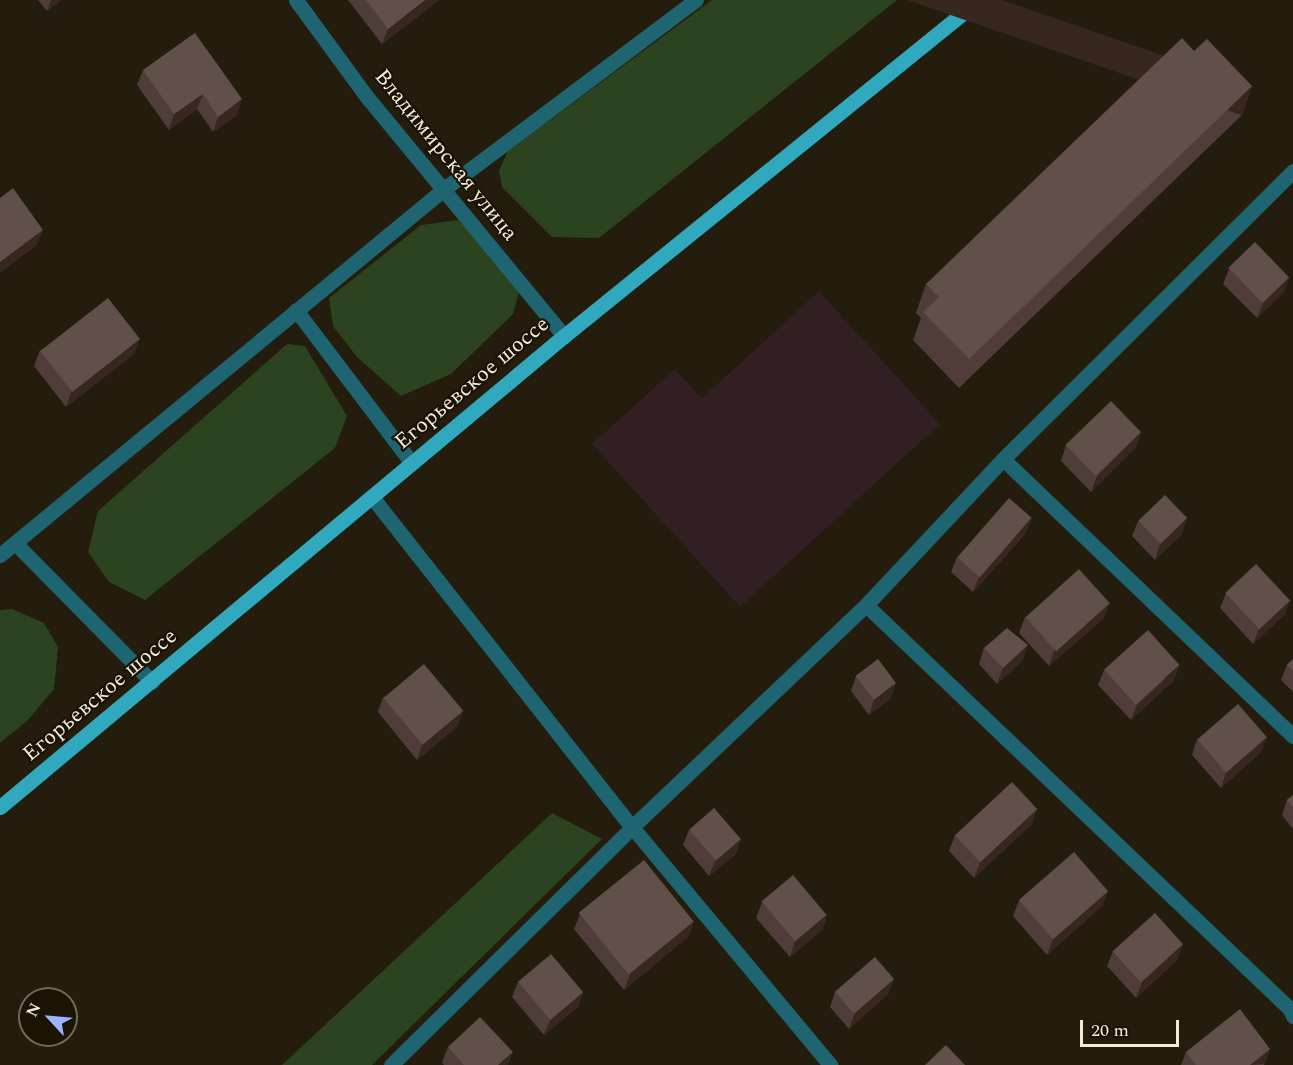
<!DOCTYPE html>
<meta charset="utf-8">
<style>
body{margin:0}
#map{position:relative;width:1293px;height:1065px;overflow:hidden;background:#241c0c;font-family:Spectral,serif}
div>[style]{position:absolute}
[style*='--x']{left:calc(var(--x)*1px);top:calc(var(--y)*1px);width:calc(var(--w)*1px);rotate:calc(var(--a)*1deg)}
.industrial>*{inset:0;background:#311f23}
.green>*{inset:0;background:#2b431f}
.minor>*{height:15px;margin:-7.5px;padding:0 7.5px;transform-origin:7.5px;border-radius:7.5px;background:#1f6471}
.primary>*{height:15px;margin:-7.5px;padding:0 7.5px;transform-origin:7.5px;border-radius:7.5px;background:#30a8bd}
.wall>*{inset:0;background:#503c39}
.shaded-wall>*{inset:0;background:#37271f;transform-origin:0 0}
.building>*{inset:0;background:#614f4a;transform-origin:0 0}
span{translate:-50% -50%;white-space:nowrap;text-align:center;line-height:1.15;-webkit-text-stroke:4.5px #1b1304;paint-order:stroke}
.street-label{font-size:22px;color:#f0eadf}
.north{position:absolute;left:18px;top:987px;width:60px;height:60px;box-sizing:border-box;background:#1b1304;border:2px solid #70695c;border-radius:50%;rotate:296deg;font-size:16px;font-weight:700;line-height:24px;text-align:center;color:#f0eadf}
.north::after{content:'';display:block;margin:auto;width:21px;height:27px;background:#9bb4fd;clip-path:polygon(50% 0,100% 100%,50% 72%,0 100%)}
.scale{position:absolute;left:1080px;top:1020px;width:99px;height:27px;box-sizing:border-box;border:3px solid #f0eadf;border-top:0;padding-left:8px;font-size:18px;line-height:21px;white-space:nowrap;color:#f0eadf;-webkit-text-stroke:4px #1b1304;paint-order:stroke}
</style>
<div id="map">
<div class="industrial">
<div style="clip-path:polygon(819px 291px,940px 424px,740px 607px,592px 444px,675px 369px,702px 398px)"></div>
</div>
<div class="green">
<div style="clip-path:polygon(712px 0,897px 0,599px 238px,552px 237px,502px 187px,499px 171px,508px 151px)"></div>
<div style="clip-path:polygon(458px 220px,492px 251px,520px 288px,513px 314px,451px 374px,401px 396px,357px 357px,333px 326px,329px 298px,421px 225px)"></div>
<div style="clip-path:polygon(287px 344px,305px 346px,347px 416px,335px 448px,145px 600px,109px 582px,88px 552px,98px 511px)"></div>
<div style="clip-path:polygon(12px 609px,44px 623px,58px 647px,54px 689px,28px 720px,0 743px,0 610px)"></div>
<div style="clip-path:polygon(552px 813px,602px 839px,372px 1065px,282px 1065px)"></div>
</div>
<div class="minor">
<div style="--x:296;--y:0;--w:120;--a:53.8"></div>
<div style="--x:367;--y:97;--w:310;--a:50.5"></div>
<div style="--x:296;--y:310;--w:191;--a:52.9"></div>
<div style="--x:1003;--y:459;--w:401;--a:43.7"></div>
<div style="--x:372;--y:497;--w:420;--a:51.8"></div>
<div style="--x:632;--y:827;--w:310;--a:50.2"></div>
<div style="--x:15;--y:543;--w:195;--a:45.4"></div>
<div style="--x:0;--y:555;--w:575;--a:-39.5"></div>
<div style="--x:444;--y:189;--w:315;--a:-36.9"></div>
<div style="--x:866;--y:605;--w:586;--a:43.62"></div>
<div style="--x:1290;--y:1009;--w:8;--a:67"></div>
<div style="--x:391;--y:1065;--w:339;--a:-44.6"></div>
<div style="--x:632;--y:827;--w:323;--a:-43.5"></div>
<div style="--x:866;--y:605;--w:200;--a:-46.8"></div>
<div style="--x:1003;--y:459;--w:409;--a:-44.8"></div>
</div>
<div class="primary">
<div style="--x:0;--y:807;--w:735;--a:-39.87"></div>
<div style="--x:564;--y:336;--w:534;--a:-38.99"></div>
</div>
<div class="wall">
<div style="clip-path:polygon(38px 0,61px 0,47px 11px)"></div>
<div style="clip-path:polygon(348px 0,439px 0,382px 44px)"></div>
<div style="clip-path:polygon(195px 33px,237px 115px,213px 132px,197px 109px,169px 130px,137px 85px,143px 70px)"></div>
<div style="clip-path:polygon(1194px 51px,1252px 86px,1242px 115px,959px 388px,913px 340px,921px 318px,916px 313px,926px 284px)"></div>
<div style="clip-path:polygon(1229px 269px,1289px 277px,1284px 292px,1257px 318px,1223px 284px)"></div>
<div style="clip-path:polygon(40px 350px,134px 354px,66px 407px,34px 366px)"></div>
<div style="clip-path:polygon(1141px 432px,1136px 447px,1091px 492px,1061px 461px,1066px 445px)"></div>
<div style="clip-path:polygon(1138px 521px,1182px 534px,1155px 560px,1132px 536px)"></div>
<div style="clip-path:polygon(1026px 533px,973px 592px,951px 572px,957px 557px)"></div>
<div style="clip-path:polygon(1226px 593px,1290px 600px,1284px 615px,1253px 644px,1220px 608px)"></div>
<div style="clip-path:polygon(1025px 617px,1104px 618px,1049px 666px,1019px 633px)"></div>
<div style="clip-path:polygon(984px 648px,1023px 660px,997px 684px,979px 664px)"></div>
<div style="clip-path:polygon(1293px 659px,1293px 692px,1281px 680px,1287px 665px)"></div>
<div style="clip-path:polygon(1104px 670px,1174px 680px,1131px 720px,1098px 685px)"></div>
<div style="clip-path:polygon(856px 676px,891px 698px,869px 715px,851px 691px)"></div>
<div style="clip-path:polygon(383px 697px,463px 711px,457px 727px,417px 760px,378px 712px)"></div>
<div style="clip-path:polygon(1197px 739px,1261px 752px,1221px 788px,1192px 755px)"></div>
<div style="clip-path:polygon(1293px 795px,1293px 829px,1282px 815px,1287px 800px)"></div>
<div style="clip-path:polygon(1037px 809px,1032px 824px,974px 878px,949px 851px,955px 835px)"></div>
<div style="clip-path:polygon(689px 830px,741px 839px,735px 855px,709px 876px,683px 845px)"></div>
<div style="clip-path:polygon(1108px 891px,1102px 906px,1047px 955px,1013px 916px,1019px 900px)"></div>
<div style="clip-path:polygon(762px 902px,827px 915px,822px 930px,790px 957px,756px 918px)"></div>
<div style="clip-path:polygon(580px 914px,689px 936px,624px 990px,574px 929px)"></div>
<div style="clip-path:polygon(1113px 951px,1178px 959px,1136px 998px,1107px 966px)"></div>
<div style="clip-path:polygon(894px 979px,888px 994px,849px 1029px,830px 1007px,835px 992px)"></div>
<div style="clip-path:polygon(518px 982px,583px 992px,578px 1007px,544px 1035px,512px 997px)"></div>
<div style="clip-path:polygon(448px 1047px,508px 1065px,444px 1065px,442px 1062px)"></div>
<div style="clip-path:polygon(1270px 1049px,1264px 1065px,1181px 1065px,1186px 1052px)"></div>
</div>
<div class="shaded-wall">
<div style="clip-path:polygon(51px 0,61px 0,47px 11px)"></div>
<div style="clip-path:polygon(425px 0,439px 0,382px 44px,388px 29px)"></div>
<div style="left:1252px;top:86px;width:31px;height:393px;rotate:109deg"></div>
<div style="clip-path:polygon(203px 94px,197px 109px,169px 130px,174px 114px)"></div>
<div style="clip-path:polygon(242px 99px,237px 115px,213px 132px,218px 117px)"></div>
<div style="clip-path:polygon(43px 230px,37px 245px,0 273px,0 262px)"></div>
<div style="clip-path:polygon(1289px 277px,1284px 292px,1257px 318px,1263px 303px)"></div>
<div style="clip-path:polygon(140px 339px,134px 354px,66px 407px,71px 392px)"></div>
<div style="clip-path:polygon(1141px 432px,1136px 447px,1091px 492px,1097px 476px)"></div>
<div style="clip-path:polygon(1032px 518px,1026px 533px,973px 592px,979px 577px)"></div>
<div style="clip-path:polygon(1187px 518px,1182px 534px,1155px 560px,1160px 544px)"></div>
<div style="clip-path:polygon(1290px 600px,1284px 615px,1253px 644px,1259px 629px)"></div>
<div style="clip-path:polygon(1110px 603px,1104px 618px,1049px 666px,1054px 651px)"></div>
<div style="clip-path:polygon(1028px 645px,1023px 660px,997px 684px,1003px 668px)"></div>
<div style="clip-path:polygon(1180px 665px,1174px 680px,1131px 720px,1137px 705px)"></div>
<div style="clip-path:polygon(896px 683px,891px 698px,869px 715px,874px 700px)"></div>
<div style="clip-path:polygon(463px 711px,457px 727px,417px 760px,422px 744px)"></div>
<div style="clip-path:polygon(1267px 737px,1261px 752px,1221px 788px,1226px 772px)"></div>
<div style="clip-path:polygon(1037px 809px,1032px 824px,974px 878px,980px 862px)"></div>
<div style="clip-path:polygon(741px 839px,735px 855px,709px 876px,715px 861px)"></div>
<div style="clip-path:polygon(1108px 891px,1102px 906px,1047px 955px,1053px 939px)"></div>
<div style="clip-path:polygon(827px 915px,822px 930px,790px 957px,795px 941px)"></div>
<div style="clip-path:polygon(694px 921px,689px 936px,624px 990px,630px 974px)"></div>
<div style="clip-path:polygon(1183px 944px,1178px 959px,1136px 998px,1142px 982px)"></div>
<div style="clip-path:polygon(894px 979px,888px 994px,849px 1029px,855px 1013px)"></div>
<div style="clip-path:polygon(583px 992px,578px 1007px,544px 1035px,550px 1020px)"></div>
<div style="clip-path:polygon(1270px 1049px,1265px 1064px,1250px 1065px)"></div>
<div style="clip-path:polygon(513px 1052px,508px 1065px,498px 1065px)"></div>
</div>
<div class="building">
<div style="clip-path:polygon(366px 0,425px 0,388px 29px)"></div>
<div style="clip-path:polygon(195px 33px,242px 99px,218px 117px,203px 94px,174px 114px,143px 70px)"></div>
<div style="clip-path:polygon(1182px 38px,1194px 51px,1207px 39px,1252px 86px,969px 359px,923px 312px,939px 297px,926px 284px)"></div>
<div style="clip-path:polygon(13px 188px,43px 230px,0 262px,0 198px)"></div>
<div style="left:1255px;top:242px;width:49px;height:37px;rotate:46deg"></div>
<div style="left:108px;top:298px;width:52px;height:86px;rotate:52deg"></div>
<div style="left:1111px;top:401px;width:43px;height:63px;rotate:46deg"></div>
<div style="left:1165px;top:495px;width:32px;height:37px;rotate:46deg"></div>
<div style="left:1009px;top:498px;width:30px;height:79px;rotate:41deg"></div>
<div style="left:1256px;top:564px;width:50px;height:42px;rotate:47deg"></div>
<div style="left:1079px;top:569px;width:46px;height:72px;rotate:48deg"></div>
<div style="clip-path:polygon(1007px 628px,1028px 645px,1003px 668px,984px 648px)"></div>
<div style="left:1148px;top:630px;width:47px;height:59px;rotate:48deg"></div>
<div style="left:878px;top:659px;width:30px;height:28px;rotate:53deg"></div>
<div style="clip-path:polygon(1293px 659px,1293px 671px,1287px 665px)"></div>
<div style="left:424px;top:664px;width:61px;height:53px;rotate:50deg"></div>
<div style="left:1238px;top:704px;width:44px;height:54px;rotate:49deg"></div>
<div style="left:1012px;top:782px;width:37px;height:78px;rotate:47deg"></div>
<div style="clip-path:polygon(1293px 795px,1293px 807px,1287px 800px)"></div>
<div style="left:714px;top:808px;width:41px;height:33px;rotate:49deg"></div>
<div style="left:1074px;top:852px;width:52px;height:73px;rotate:49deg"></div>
<div style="left:644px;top:860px;width:79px;height:84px;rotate:51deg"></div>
<div style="left:793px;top:875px;width:52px;height:41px;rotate:50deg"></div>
<div style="left:1155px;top:913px;width:42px;height:57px;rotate:48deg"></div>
<div style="left:551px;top:954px;width:50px;height:43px;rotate:50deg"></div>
<div style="left:875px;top:957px;width:29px;height:53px;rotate:49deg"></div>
<div style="clip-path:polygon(1240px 1009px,1270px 1049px,1250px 1065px,1196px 1065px,1186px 1052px)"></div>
<div style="clip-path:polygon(480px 1017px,513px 1052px,498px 1065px,464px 1065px,448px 1047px)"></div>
<div style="clip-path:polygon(946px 1045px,965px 1065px,925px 1065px)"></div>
</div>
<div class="street-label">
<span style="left:446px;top:155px;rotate:51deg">Владимирская улица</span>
<span style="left:472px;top:383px;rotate:-40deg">Егорьевское шоссе</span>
<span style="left:100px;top:695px;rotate:-40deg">Егорьевское шоссе</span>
</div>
<div class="north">N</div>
<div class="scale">20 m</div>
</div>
